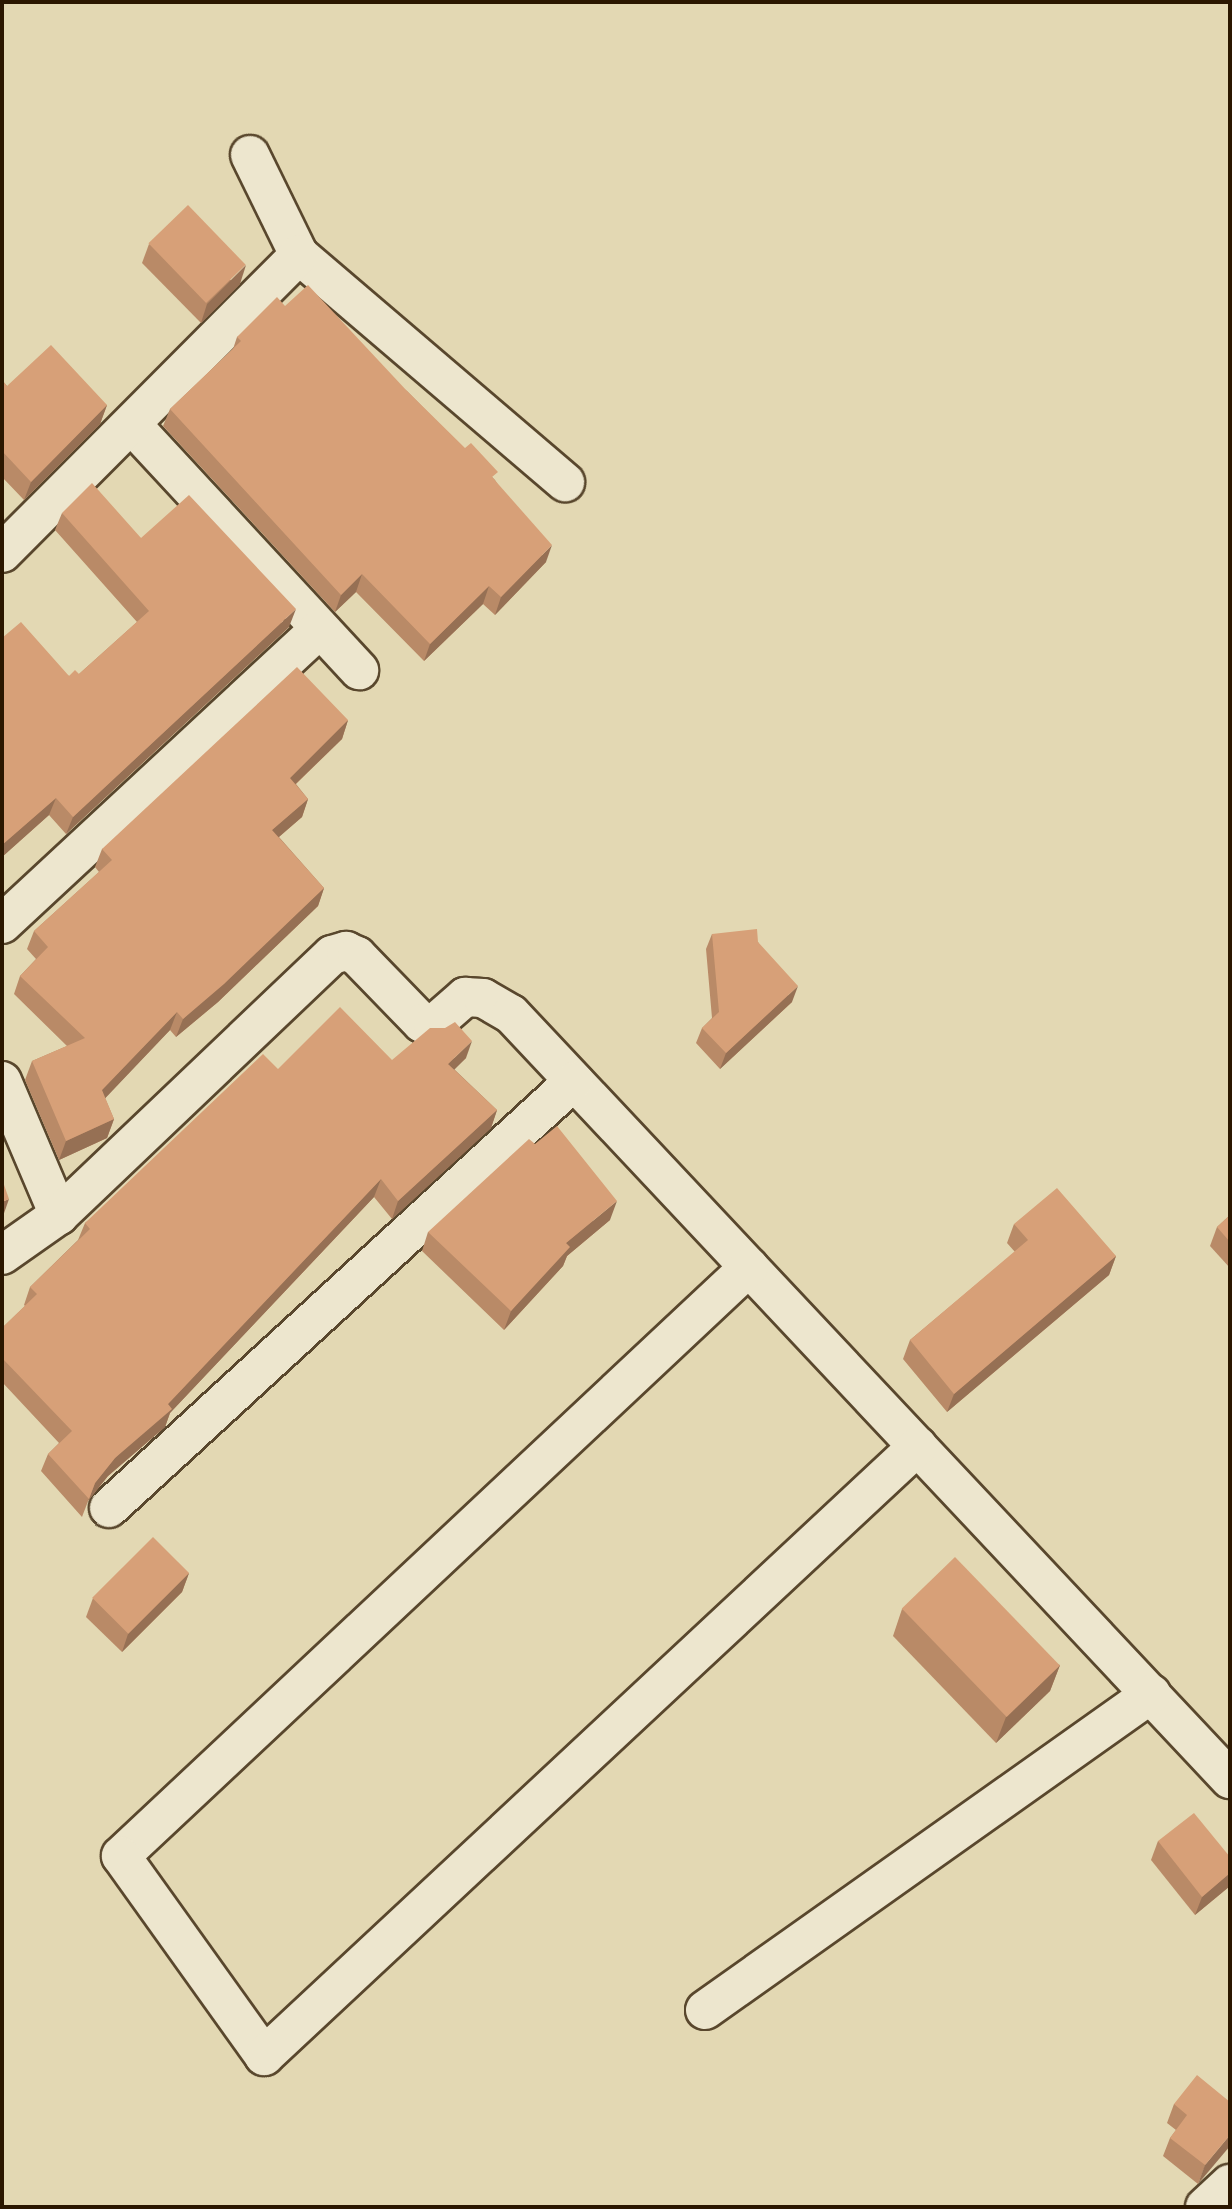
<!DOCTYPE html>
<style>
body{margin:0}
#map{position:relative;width:1232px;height:2209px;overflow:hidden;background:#e3d8b3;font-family:"Old Standard TT",serif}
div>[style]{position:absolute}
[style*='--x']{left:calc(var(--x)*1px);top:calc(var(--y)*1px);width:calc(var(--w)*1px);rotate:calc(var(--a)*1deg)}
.roads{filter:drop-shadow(2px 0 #59472d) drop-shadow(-2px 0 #59472d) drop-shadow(0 2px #59472d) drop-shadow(0 -2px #59472d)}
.street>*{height:38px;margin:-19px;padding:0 19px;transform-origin:19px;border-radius:19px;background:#ede6ce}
.secondary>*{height:38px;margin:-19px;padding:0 19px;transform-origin:19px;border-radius:19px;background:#ede6ce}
.wall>*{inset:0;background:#b98a67}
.shaded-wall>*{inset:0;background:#967054}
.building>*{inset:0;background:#d7a078;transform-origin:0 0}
span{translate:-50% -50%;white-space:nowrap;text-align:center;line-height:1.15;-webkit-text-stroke:6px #ede6ce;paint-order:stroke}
.frame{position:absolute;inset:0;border:4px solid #2b1700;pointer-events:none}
</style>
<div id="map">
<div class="roads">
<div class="street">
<div style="--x:250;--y:155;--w:111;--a:63.9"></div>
<div style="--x:299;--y:255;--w:350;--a:40.5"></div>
<div style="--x:133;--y:426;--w:333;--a:47.2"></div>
<div style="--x:2;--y:553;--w:421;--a:-45.1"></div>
<div style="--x:2;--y:924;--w:434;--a:-42.9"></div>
<div style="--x:2;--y:1081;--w:146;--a:67"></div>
<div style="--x:2;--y:1255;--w:70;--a:-35.1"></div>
<div style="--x:59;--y:1215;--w:377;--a:-43.6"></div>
<div style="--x:332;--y:955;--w:15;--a:-16"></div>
<div style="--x:346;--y:951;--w:12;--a:24"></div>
<div style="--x:357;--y:956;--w:93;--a:45.9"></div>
<div style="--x:422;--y:1023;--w:11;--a:10"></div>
<div style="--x:433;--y:1025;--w:43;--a:-41.2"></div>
<div style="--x:465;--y:997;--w:18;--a:3"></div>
<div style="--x:483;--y:998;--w:32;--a:30"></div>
<div style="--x:511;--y:1014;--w:1050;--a:46.78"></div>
<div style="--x:749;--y:1267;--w:861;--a:136.84"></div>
<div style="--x:121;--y:1856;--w:246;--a:54.4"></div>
<div style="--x:264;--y:2056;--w:894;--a:-43.01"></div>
<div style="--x:109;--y:1508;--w:631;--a:-42.56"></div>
<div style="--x:705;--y:2010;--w:547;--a:-35.32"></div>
</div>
<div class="secondary">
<div style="--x:1205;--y:2207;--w:34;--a:-43"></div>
</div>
</div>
<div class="wall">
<div style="clip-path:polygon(149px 244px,240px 284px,201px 323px,142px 263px)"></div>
<div style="clip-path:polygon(285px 306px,407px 391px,495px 480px,546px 562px,495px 615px,483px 604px,424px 661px,356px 592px,335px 612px,163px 426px,170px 409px,233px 349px,237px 337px)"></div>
<div style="clip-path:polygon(2px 380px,7px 386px,107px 405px,100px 424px,24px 500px,2px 477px)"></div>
<div style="clip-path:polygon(62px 513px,141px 538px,289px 627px,66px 834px,49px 815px,2px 857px,2px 638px,69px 676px,79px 674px,137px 622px,55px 530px)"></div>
<div style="clip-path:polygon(348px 720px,342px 739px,296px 784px,308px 799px,302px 817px,279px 837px,324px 888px,318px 906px,218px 1002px,176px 1037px,170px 1030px,105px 1098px,114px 1119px,107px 1138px,59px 1160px,25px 1080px,32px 1061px,67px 1046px,14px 994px,20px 976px,36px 959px,27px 949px,34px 931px,99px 872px,95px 867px,102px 849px)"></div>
<div style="clip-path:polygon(712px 934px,758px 942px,792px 1002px,720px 1069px,696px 1043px,702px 1028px,712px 1018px,706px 949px)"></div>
<div style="clip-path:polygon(466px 1058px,454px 1069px,497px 1110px,491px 1128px,392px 1219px,374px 1197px,170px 1413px,165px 1427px,108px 1476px,88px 1501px,82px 1517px,41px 1471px,48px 1454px,59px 1443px,2px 1382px,2px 1328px,25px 1306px,24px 1305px,30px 1287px,78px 1240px,85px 1223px,278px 1069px,392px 1060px)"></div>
<div style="clip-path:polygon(1230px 1215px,1230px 1268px,1210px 1246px,1217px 1227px)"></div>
<div style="clip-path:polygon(610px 1220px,567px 1256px,563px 1266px,504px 1330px,422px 1251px,428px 1232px)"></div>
<div style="clip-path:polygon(1014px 1224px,1116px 1256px,1109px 1275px,947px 1412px,903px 1359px,910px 1340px,1015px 1252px,1007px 1243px)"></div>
<div style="clip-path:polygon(189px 1573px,182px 1592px,122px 1652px,86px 1617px,93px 1598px)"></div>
<div style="clip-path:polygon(902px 1609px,1060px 1665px,1050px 1691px,996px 1743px,893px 1636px)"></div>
<div style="clip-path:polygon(1158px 1841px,1230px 1857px,1230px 1886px,1195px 1915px,1151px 1860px)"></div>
<div style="clip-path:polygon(1230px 2102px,1198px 2184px,1163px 2156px,1170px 2138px,1176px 2130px,1167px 2123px,1174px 2104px)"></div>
</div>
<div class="shaded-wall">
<div style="clip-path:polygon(246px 265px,240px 284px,201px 323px,207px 304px)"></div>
<div style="clip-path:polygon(107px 405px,100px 424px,24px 500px,31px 482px)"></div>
<div style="clip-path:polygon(552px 545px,546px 562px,495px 615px,501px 597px)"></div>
<div style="clip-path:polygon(362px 574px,356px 592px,335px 612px,341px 595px)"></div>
<div style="clip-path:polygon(489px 586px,483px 604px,424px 661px,430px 644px)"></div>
<div style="clip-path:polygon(296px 609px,289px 627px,66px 834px,73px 817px)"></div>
<div style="clip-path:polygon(348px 720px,342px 739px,283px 796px,290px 778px)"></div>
<div style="clip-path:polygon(56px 798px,49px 815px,2px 857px,2px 845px)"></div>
<div style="clip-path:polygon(308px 799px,302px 817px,266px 848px,272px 830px)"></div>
<div style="clip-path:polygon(324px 888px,318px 906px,218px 1002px,176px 1037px,183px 1019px)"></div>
<div style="clip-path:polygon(798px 986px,792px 1002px,720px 1069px,726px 1053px)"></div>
<div style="clip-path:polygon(177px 1012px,170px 1030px,95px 1109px,102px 1090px)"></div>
<div style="clip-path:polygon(472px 1041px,466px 1058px,442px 1082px,448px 1064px)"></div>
<div style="clip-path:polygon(497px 1110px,491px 1128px,392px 1219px,398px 1201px)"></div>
<div style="clip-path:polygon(114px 1119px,107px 1138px,59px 1160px,66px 1141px)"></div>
<div style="clip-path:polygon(381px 1179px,374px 1197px,170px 1413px,165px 1427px,108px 1476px,88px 1501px,82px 1517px,95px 1483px,115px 1458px,168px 1404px)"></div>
<div style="clip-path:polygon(9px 1199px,2px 1219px,2px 1202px)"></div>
<div style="clip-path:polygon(617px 1201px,610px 1220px,567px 1256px,563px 1266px,504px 1330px,511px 1311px,566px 1243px)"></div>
<div style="clip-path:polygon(1116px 1256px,1109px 1275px,947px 1412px,954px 1394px)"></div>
<div style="clip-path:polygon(189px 1573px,182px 1592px,122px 1652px,128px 1634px)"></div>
<div style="clip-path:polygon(1060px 1665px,1050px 1691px,996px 1743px,1006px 1717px)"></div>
<div style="clip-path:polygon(1230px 1873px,1230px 1886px,1195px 1915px,1202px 1897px)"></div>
<div style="clip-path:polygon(1230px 2135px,1230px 2146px,1198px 2184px,1205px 2165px)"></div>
</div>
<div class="building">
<div style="left:188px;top:205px;width:83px;height:55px;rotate:46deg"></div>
<div style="clip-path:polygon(308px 285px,407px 391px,465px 448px,471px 443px,498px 472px,492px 477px,552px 545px,501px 597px,489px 586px,430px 644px,362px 574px,341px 595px,170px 409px,241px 341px,237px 337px,277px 297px,285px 306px)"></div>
<div style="clip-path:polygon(51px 345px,107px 405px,31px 482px,2px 451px,2px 380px,7px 386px)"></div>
<div style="clip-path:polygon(92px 483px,141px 538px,189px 495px,296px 609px,73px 817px,56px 798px,2px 845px,2px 753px,4px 751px,2px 749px,2px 638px,21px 622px,69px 676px,75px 670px,79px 674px,149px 611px,62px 513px)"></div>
<div style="clip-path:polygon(297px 667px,348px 720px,290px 778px,308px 799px,272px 830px,324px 888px,224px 984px,183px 1019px,177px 1012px,102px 1090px,114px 1119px,66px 1141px,32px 1061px,85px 1038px,20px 976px,48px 947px,34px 931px,112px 860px,102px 849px)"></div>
<div style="clip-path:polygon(757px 929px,758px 942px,798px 986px,726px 1053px,702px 1028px,719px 1012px,712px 934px)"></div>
<div style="clip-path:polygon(340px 1007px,392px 1060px,430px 1028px,445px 1028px,455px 1022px,472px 1041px,448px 1064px,497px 1110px,398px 1201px,381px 1179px,168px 1404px,172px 1409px,115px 1458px,95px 1483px,89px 1499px,48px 1454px,72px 1431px,2px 1358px,2px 1328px,37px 1294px,30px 1287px,90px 1229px,85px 1223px,263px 1054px,278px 1069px)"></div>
<div style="clip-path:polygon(557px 1126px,617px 1201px,566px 1243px,570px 1247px,511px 1311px,428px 1232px,529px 1139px,535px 1144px)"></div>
<div style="clip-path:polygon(2px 1179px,9px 1199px,2px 1202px)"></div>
<div style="clip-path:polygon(1057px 1188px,1116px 1256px,954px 1394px,910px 1340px,1028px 1240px,1014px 1224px)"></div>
<div style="clip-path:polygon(1230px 1215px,1230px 1242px,1217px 1227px)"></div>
<div style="left:153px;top:1537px;width:51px;height:86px;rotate:45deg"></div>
<div style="left:955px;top:1557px;width:151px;height:74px;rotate:46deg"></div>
<div style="clip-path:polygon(1194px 1813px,1230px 1857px,1230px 1873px,1202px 1897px,1158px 1841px)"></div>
<div style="clip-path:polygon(1197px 2075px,1230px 2102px,1230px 2135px,1205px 2165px,1170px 2138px,1187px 2115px,1174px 2104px)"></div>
</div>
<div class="frame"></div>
</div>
